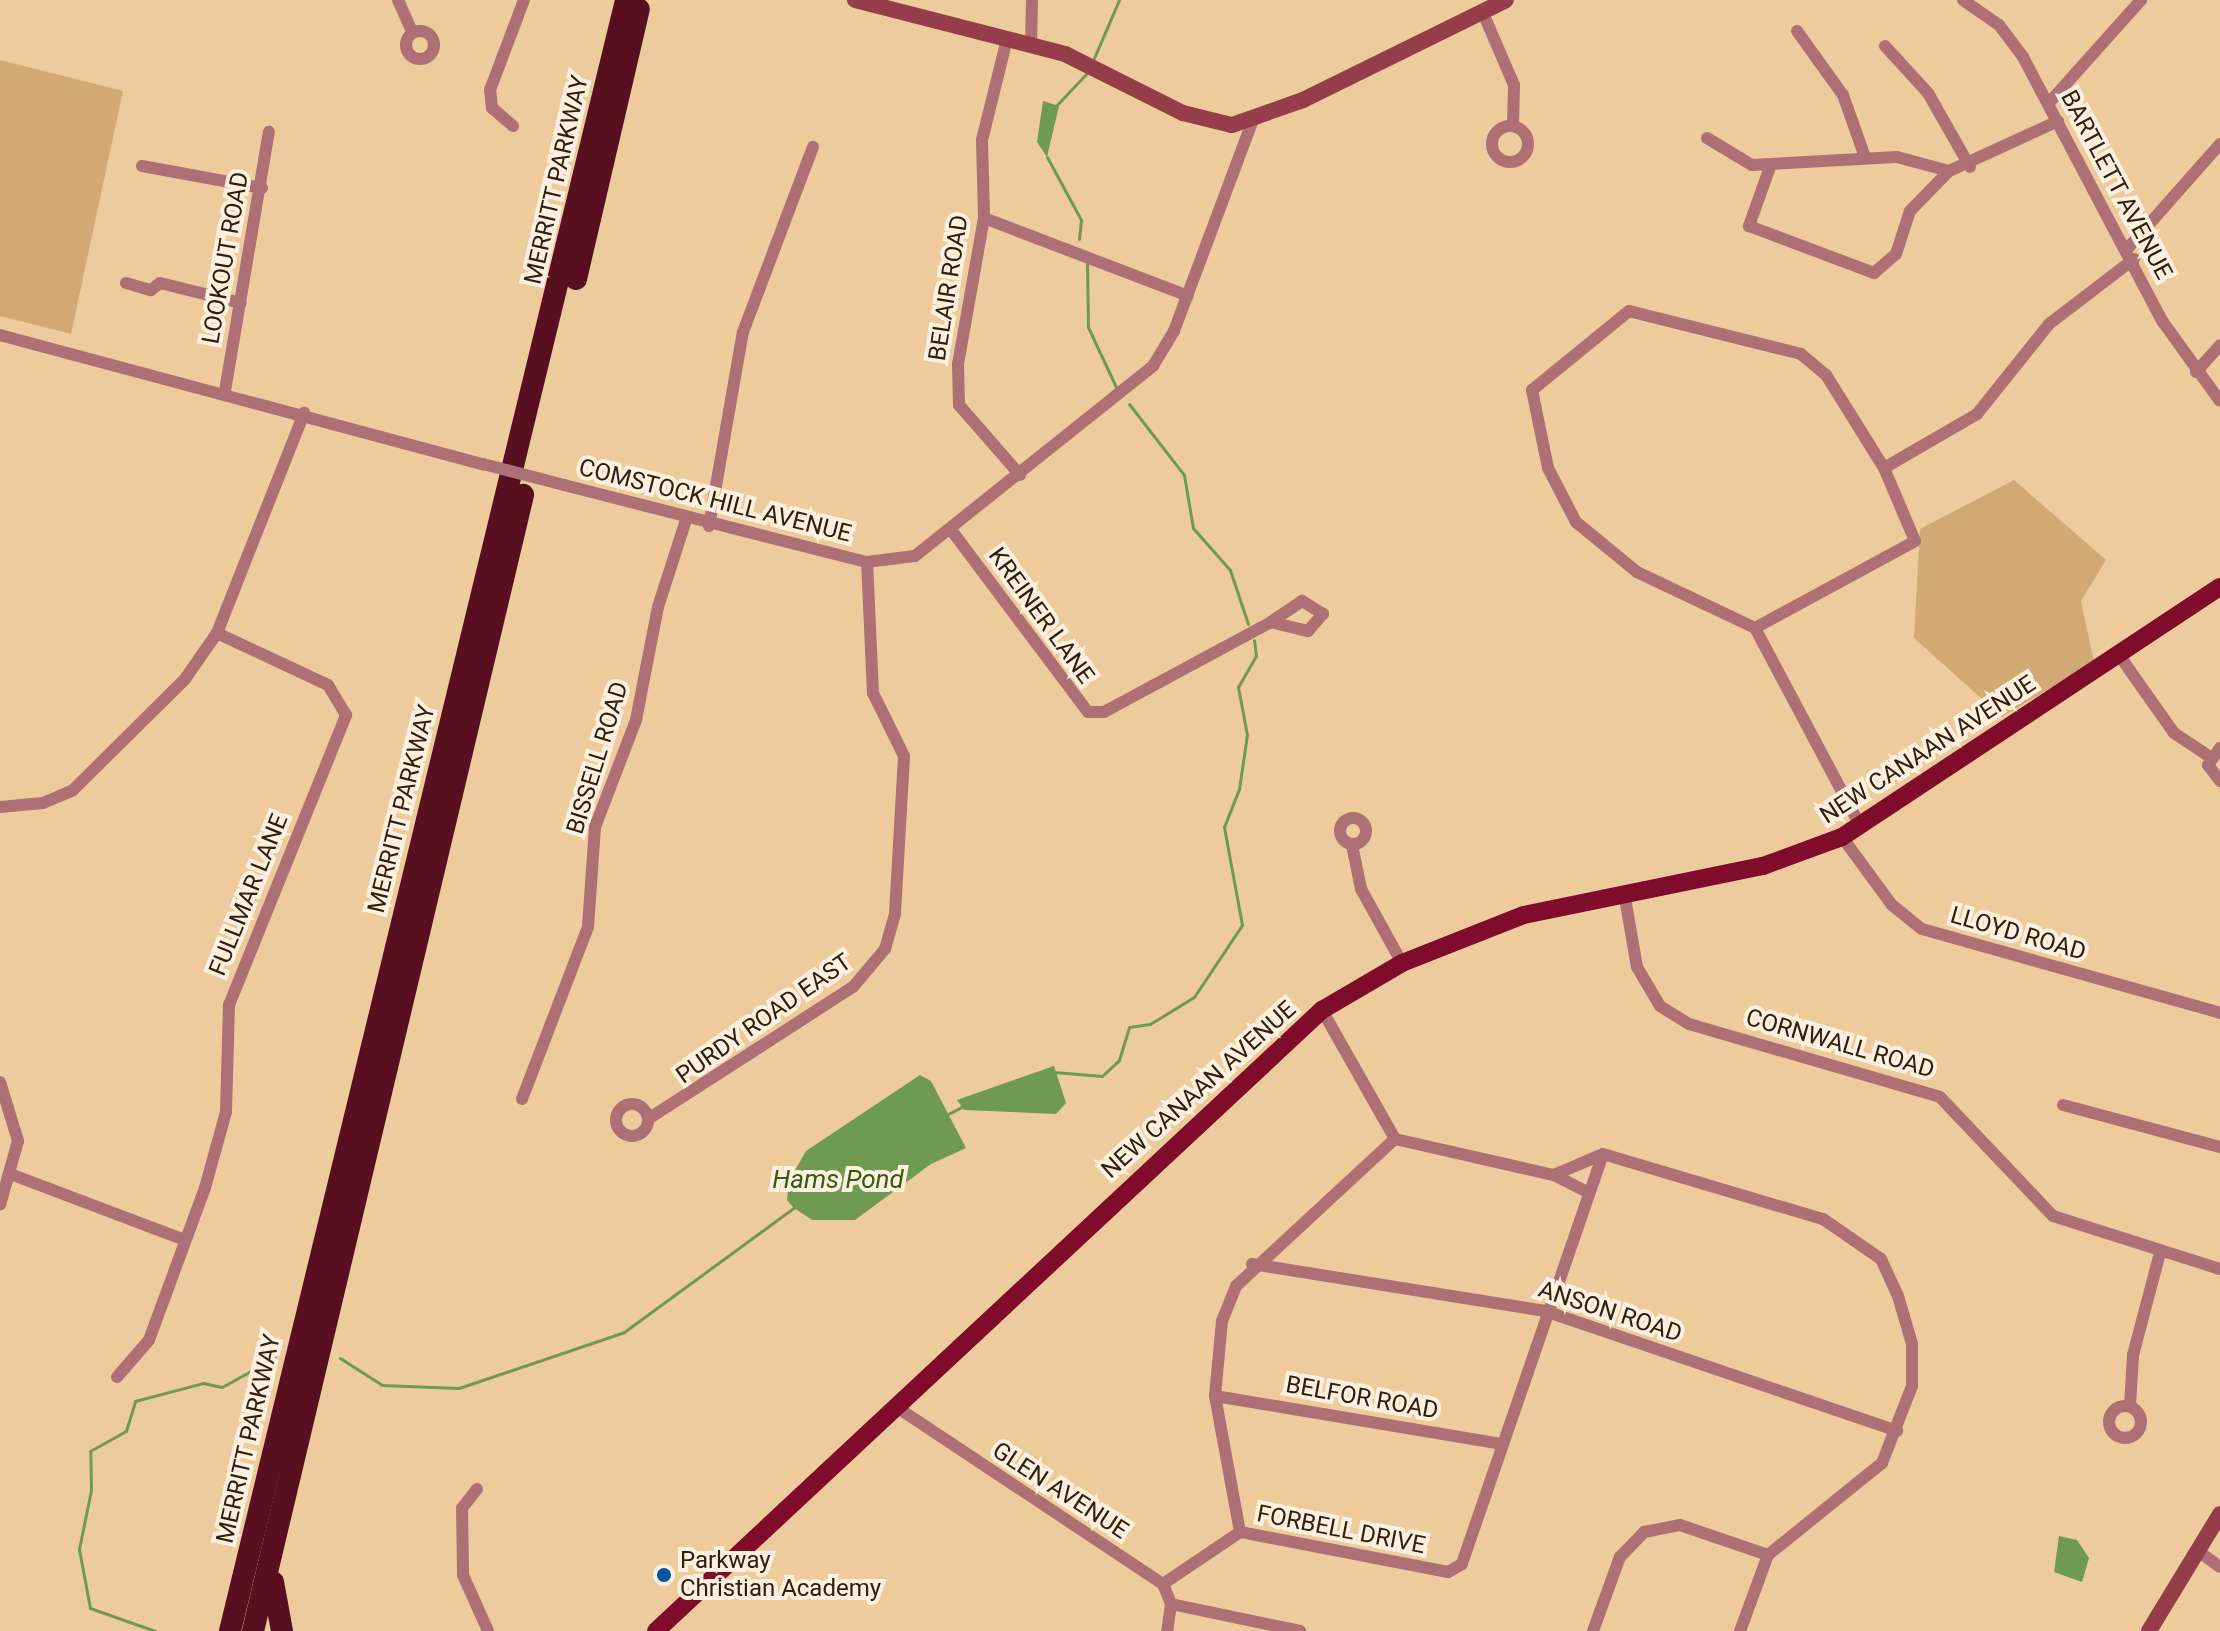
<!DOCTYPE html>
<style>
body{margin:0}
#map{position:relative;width:2220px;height:1631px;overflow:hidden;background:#eecb9d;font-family:Roboto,sans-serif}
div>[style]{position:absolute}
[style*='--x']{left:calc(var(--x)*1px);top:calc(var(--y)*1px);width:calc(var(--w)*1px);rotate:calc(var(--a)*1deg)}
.green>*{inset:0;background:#d0a974}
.water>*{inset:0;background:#6f9a51}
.stream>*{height:3px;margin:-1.5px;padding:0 1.5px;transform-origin:1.5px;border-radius:1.5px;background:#6f9a51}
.street>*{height:12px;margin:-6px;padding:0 6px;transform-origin:6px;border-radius:6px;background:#ad7075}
.street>.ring{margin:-6px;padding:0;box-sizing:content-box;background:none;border:12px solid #ad7075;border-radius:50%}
.secondary>*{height:16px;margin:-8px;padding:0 8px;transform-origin:8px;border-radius:8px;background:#953e4a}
.primary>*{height:18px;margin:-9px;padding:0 9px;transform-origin:9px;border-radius:9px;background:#800c2c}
.highway>*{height:22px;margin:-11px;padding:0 11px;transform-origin:11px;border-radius:11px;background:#580f1f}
.street-bridge>*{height:12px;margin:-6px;padding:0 6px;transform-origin:6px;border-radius:6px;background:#ad7075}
.dots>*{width:22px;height:22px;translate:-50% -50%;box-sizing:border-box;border:4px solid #fef0de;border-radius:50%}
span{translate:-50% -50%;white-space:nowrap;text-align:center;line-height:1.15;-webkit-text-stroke:8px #fef0de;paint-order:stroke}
.street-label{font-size:24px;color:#2d200e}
.poi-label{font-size:24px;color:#2d200e}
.left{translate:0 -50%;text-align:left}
.water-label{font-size:26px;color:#335c0d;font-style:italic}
</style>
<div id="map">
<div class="green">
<div style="clip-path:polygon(0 60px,123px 91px,71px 334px,0 316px)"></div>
<div style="clip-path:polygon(2014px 480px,2106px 560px,2081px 601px,2094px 662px,2002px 717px,1914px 638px,1920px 529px)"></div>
</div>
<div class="water">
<div style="clip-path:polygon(1043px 101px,1059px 106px,1047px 157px,1037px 142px)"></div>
<div style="clip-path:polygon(1054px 1066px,1066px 1103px,1056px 1114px,964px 1110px,957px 1100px)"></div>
<div style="clip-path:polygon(920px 1075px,931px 1081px,966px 1148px,931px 1164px,855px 1220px,812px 1220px,794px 1208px,787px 1200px,789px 1181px,806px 1151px)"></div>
<div style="clip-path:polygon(2059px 1536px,2077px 1540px,2089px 1558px,2082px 1582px,2054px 1572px)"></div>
</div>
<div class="stream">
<div style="--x:1094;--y:58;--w:63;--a:-66.7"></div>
<div style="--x:1054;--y:108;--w:48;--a:-46.7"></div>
<div style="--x:1047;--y:157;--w:72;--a:61.6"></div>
<div style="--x:1081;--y:220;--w:19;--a:96"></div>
<div style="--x:1087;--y:262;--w:65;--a:89.1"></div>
<div style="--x:1088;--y:327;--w:66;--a:65"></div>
<div style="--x:1129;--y:404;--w:90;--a:52.2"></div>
<div style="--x:1184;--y:475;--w:54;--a:80.4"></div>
<div style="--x:1193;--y:528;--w:56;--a:48.6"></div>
<div style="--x:1230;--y:570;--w:57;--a:71.6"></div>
<div style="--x:1054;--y:1072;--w:48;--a:4.8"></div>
<div style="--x:1102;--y:1076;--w:23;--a:-43"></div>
<div style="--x:1119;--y:1060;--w:34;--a:-73"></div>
<div style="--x:1129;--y:1027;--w:21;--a:-8"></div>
<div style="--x:1150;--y:1024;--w:52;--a:-31.5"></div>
<div style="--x:1194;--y:997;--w:87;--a:-56.3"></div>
<div style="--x:1242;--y:925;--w:100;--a:-100.4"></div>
<div style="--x:1224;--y:827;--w:41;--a:-68.5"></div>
<div style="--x:1239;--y:789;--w:55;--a:-81.6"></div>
<div style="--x:1247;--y:735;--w:49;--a:-100.6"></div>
<div style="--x:1238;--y:687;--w:36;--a:-60"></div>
<div style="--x:1256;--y:656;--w:16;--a:-97"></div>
<div style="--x:946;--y:1115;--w:20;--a:-27"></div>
<div style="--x:340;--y:1358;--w:50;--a:32.7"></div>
<div style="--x:382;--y:1385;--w:77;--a:2.2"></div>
<div style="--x:459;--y:1388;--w:174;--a:-18.7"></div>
<div style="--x:624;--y:1332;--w:213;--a:-36.2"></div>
<div style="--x:155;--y:1631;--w:69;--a:-160.5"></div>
<div style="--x:90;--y:1608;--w:60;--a:-100.6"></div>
<div style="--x:79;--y:1549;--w:60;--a:-78.5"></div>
<div style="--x:91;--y:1490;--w:39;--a:-91"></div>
<div style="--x:90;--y:1451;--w:41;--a:-29.1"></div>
<div style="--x:126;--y:1431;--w:31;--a:-73"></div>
<div style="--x:135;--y:1401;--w:70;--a:-14.8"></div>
<div style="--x:203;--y:1383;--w:19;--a:12"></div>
<div style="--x:222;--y:1387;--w:60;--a:-29.1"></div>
</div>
<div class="street">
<div style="--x:398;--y:0;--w:35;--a:66"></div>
<div style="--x:1963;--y:0;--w:44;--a:34.8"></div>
<div style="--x:1999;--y:25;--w:40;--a:53"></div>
<div style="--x:2023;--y:57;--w:300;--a:62.2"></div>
<div style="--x:2163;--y:322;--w:97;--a:54.2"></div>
<div style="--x:1483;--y:13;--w:78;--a:66.7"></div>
<div style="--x:1514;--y:85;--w:41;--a:91.4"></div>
<div class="ring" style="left:406px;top:31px;width:16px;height:16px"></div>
<div style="--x:1797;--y:31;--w:79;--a:54.3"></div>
<div style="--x:1843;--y:95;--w:66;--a:70.5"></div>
<div style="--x:1007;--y:39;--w:104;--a:103.9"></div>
<div style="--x:982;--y:140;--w:78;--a:88.5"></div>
<div style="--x:984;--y:218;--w:148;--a:100.1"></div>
<div style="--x:958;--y:364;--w:41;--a:88.6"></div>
<div style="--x:959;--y:405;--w:93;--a:48.9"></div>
<div style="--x:1031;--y:45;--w:45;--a:-88.7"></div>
<div style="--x:1885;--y:46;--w:64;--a:47.5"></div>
<div style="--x:1928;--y:93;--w:85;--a:60.4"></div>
<div style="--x:2048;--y:104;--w:140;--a:-48.2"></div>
<div style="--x:513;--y:126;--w:28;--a:-139"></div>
<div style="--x:492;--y:108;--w:18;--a:-96"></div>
<div style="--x:490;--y:90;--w:96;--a:-69.3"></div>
<div class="ring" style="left:1492px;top:126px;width:24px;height:24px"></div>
<div style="--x:1707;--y:138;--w:52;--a:31"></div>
<div style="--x:1752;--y:165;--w:145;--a:-3.2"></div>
<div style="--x:1897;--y:157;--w:54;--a:15.1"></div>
<div style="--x:142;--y:166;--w:122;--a:10.4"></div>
<div style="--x:1770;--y:167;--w:63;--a:109.6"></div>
<div style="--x:1749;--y:226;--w:134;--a:20.6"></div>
<div style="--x:1874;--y:273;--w:29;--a:-41"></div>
<div style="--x:1896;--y:254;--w:45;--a:-72"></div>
<div style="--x:1910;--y:211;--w:56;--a:-45.7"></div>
<div style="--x:1949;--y:171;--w:120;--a:-24.6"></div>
<div style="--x:984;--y:218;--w:218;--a:20.9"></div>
<div style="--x:2128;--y:248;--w:139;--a:-48.5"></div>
<div style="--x:126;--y:283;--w:26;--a:16"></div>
<div style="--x:151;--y:290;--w:11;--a:-38"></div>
<div style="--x:160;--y:283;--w:83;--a:13.9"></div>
<div style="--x:0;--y:335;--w:500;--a:15"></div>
<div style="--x:2196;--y:372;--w:36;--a:-48"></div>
<div style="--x:225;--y:391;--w:263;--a:-80.4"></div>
<div style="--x:1884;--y:468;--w:108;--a:-30.1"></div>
<div style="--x:1977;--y:414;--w:115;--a:-51.3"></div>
<div style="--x:2049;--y:324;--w:107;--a:-37.4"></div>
<div style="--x:564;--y:485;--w:313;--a:14.3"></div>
<div style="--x:867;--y:562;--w:48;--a:-7.1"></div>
<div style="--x:915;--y:556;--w:305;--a:-38.6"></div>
<div style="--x:1153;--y:366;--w:41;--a:-59"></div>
<div style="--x:1174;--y:331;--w:223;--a:-69.5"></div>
<div style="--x:709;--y:526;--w:197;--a:-80.1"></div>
<div style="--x:743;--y:332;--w:198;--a:-69.3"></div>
<div style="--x:952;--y:531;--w:226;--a:53.1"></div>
<div style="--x:1088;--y:712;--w:16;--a:0"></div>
<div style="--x:1104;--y:712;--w:190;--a:-28.3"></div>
<div style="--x:1271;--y:622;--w:38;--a:14"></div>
<div style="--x:1308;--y:631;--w:23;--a:-49"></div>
<div style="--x:1323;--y:614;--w:25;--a:-148"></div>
<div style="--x:1302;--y:601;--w:37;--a:146"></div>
<div style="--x:1755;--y:628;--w:182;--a:-28.5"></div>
<div style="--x:1915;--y:541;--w:79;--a:-113"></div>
<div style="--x:1884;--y:468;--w:110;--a:-121.9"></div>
<div style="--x:1826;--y:375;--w:33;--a:-140"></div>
<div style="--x:1801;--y:354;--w:177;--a:-166"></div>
<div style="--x:1629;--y:311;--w:125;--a:140.8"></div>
<div style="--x:1532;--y:390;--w:80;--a:78.4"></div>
<div style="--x:1548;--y:468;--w:61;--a:62.6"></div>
<div style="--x:1576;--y:522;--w:79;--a:39.3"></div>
<div style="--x:1637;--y:572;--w:131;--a:25.4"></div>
<div style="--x:1755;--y:628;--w:222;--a:62"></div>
<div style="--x:2119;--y:655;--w:95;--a:54.8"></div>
<div style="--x:2174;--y:733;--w:43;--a:33.7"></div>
<div style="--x:2220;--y:748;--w:21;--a:125"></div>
<div style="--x:2208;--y:765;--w:20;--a:53"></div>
<div style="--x:0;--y:807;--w:43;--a:-5.3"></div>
<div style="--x:43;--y:803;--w:33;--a:-23"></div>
<div style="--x:73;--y:790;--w:158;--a:-44.7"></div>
<div style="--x:185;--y:679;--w:56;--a:-55.2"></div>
<div style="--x:217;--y:633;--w:237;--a:-68.4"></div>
<div class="ring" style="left:1340px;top:818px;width:14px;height:14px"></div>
<div style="--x:1842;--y:837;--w:84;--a:53.7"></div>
<div style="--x:1892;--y:905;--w:38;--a:39"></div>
<div style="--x:1922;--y:929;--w:310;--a:15.7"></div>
<div style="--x:1352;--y:845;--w:45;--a:78.4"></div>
<div style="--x:1361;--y:889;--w:85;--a:61"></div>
<div style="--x:1624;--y:892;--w:76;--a:80.2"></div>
<div style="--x:1637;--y:967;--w:45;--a:59.5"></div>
<div style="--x:1660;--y:1006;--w:34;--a:32"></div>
<div style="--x:1689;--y:1024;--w:261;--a:16.2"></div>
<div style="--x:1940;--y:1097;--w:164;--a:46.5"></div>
<div style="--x:2053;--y:1216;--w:175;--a:17.6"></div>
<div style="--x:1322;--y:1010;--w:148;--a:60.5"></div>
<div style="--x:0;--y:1082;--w:62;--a:73"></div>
<div style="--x:18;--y:1141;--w:66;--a:105.7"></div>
<div style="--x:522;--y:1099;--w:184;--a:-69"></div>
<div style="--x:588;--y:927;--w:100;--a:-86"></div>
<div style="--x:595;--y:827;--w:115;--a:-69"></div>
<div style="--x:636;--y:720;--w:115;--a:-79"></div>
<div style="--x:658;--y:607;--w:91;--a:-72.2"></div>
<div class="ring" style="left:616px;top:1104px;width:20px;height:20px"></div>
<div style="--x:2063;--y:1105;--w:163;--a:15"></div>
<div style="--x:648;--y:1119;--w:244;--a:-32.8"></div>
<div style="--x:853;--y:987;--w:50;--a:-49.9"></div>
<div style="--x:885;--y:949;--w:37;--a:-74"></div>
<div style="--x:895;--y:913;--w:157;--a:-86.7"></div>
<div style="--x:904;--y:756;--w:70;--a:-116.2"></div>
<div style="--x:873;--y:693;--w:131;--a:-92.6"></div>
<div style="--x:1395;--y:1139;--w:163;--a:12.8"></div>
<div style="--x:1554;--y:1175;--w:53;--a:-23.2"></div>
<div style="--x:1603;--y:1154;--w:434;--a:109"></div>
<div style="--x:1462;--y:1564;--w:16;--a:150"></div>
<div style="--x:1448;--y:1572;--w:212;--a:-169.1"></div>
<div style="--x:1240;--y:1532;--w:138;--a:-100.4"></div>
<div style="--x:1215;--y:1396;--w:75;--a:-84.7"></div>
<div style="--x:1222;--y:1321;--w:38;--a:-68"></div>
<div style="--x:1236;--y:1286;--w:217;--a:-42.8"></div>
<div style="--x:1603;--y:1154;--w:229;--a:16.5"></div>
<div style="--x:1823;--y:1219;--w:70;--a:34.6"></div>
<div style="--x:1881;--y:1259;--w:41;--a:65.3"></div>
<div style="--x:1898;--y:1296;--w:50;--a:73.7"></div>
<div style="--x:1912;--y:1344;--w:42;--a:90"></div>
<div style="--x:1912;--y:1386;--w:83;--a:111.3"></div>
<div style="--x:1882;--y:1463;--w:146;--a:141.1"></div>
<div style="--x:1768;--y:1555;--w:81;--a:110.2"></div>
<div style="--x:13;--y:1175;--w:184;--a:20.7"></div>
<div style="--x:1554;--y:1175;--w:37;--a:27"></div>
<div style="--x:1252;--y:1264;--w:297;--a:9.1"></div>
<div style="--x:1545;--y:1311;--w:372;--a:18.8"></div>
<div style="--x:117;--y:1377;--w:49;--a:-49.1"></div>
<div style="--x:149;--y:1340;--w:162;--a:-69.8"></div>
<div style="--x:205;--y:1188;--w:79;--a:-74.6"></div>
<div style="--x:226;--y:1112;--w:107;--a:-88.4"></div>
<div style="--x:229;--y:1005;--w:313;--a:-68"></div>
<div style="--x:346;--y:715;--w:35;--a:-121"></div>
<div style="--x:328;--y:685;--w:123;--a:-154.9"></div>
<div style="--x:1215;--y:1396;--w:290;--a:9.5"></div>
<div style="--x:895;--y:1406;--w:322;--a:33.6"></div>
<div style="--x:1163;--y:1584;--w:22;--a:68"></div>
<div style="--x:1171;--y:1604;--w:27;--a:98"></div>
<div style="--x:2130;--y:1406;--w:51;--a:-86.6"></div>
<div style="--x:2133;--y:1355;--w:106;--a:-75.2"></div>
<div class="ring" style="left:2109px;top:1406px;width:20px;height:20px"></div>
<div style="--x:477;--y:1489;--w:24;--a:128"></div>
<div style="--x:462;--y:1508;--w:67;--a:89.1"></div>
<div style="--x:463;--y:1575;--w:61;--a:65.9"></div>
<div style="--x:2198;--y:1551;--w:27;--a:36"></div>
<div style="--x:1163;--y:1584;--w:93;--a:-34"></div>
<div style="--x:1171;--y:1604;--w:132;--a:11.8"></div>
<div style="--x:1593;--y:1631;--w:79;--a:-70"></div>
<div style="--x:1620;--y:1557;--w:35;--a:-46"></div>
<div style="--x:1644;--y:1532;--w:37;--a:-11"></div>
<div style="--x:1680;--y:1525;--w:93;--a:18.8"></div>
</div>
<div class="secondary">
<div style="--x:855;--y:0;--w:217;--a:14.4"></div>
<div style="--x:1065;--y:54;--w:132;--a:26.6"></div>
<div style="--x:1183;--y:113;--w:50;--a:13.8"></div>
<div style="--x:1232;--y:125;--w:75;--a:-19.4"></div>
<div style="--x:1303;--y:100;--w:226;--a:-26.2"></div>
<div style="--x:2149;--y:1631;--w:137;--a:-58.7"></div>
</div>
<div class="primary">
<div style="--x:656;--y:1631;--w:911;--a:-43"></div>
<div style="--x:1322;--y:1010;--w:93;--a:-30.4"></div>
<div style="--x:1402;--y:963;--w:131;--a:-21.5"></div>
<div style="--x:1524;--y:915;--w:244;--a:-11.6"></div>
<div style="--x:1763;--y:866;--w:84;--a:-20.2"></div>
<div style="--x:1842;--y:837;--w:453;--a:-33.5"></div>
</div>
<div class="highway">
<div style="--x:576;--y:279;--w:277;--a:-76.9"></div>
<div style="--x:273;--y:1582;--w:50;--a:79.6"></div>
<div style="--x:230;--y:1631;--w:1678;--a:-76.35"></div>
<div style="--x:253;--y:1631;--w:1168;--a:-76.63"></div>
</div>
<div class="street-bridge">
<div style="--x:483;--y:464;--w:84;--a:14.5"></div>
</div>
<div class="dots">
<div style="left:664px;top:1575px;background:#0256a4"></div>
</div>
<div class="street-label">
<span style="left:557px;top:180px;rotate:-77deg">MERRITT PARKWAY</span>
<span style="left:2116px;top:185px;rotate:62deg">BARTLETT AVENUE</span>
<span style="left:226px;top:258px;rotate:-80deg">LOOKOUT ROAD</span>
<span style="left:949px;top:288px;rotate:-81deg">BELAIR ROAD</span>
<span style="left:715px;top:501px;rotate:14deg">COMSTOCK HILL AVENUE</span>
<span style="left:1041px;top:616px;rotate:54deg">KREINER LANE</span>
<span style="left:1928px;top:750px;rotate:-33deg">NEW CANAAN AVENUE</span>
<span style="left:598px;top:758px;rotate:-73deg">BISSELL ROAD</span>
<span style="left:402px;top:809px;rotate:-76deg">MERRITT PARKWAY</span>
<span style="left:249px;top:895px;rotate:-68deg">FULLMAR LANE</span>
<span style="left:2018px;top:934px;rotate:16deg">LLOYD ROAD</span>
<span style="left:764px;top:1019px;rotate:-35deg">PURDY ROAD EAST</span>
<span style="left:1840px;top:1044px;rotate:16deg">CORNWALL ROAD</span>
<span style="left:1199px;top:1090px;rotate:-42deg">NEW CANAAN AVENUE</span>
<span style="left:1610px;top:1312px;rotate:18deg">ANSON ROAD</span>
<span style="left:1362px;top:1398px;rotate:10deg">BELFOR ROAD</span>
<span style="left:249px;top:1439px;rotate:-77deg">MERRITT PARKWAY</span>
<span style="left:1060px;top:1491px;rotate:33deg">GLEN AVENUE</span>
<span style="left:1341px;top:1530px;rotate:11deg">FORBELL DRIVE</span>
</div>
<div class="poi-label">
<span class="left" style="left:680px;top:1575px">Parkway<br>Christian Academy</span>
</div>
<div class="water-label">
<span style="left:838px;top:1180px">Hams Pond</span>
</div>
</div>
